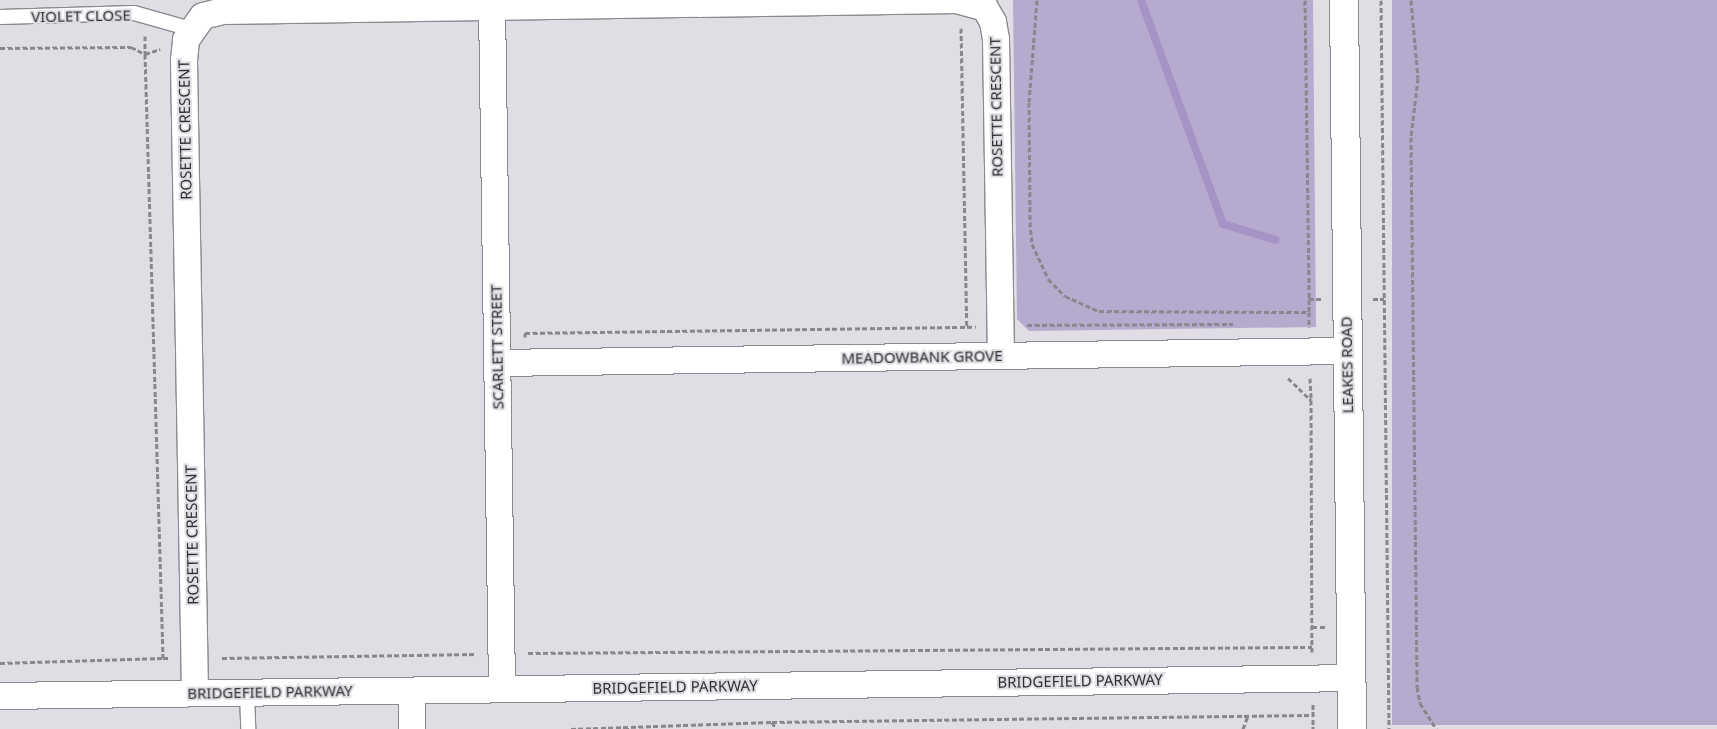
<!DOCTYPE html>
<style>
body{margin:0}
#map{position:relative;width:1717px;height:729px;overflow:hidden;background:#e0dee4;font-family:"Noto Sans",sans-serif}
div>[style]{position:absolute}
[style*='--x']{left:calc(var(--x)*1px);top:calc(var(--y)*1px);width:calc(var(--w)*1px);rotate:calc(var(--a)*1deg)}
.green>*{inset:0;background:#b6abce;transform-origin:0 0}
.stream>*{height:8px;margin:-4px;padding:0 4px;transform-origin:4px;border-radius:4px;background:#a494c6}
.path>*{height:3px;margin-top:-1.5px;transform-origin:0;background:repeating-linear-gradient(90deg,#88878b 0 5px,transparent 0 7.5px)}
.roads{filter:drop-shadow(1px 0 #8c8a90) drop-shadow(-1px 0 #8c8a90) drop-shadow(0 1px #8c8a90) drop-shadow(0 -1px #8c8a90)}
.service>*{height:14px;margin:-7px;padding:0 7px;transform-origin:7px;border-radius:7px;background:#fff}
.minor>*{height:26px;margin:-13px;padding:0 13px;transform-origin:13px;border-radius:13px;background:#fff}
.tertiary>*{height:28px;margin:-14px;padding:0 14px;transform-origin:14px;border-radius:14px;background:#fff}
span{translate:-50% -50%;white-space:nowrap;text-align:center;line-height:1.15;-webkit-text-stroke:4px #e0dee4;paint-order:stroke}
.street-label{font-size:15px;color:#2f2f31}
</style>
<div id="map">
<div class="green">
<div style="clip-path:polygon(1013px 0,1313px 0,1316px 327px,1029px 331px,1017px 319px)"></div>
<div style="left:1392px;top:0;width:325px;height:725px"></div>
</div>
<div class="stream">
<div style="--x:1141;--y:0;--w:239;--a:69.9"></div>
<div style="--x:1223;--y:224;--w:55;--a:16.8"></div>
</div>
<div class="path">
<div style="--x:1037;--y:0;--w:102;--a:94.5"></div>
<div style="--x:1029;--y:102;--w:120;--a:89.5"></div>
<div style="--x:1030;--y:222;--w:22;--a:85"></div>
<div style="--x:1032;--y:244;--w:38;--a:65"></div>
<div style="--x:1048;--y:279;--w:24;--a:45"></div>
<div style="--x:1065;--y:296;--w:37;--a:24"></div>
<div style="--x:1099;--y:311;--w:210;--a:0.3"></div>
<div style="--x:1309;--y:312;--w:15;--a:90"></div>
<div style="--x:1305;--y:0;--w:299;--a:89.2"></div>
<div style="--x:1381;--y:0;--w:729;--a:89.37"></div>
<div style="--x:1411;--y:0;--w:78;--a:84.9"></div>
<div style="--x:1418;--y:78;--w:59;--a:96.8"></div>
<div style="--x:1411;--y:137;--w:550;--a:89.37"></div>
<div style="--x:1417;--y:687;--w:16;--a:79"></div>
<div style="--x:1420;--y:703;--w:31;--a:58"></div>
<div style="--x:961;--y:28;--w:299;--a:88.9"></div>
<div style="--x:145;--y:36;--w:18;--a:90"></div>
<div style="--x:145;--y:54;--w:16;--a:-18"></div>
<div style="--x:0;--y:48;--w:131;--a:-0.4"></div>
<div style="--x:131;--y:47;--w:16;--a:27"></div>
<div style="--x:145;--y:54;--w:604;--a:88.29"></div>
<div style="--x:163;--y:658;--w:6;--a:0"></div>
<div style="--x:1373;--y:299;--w:11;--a:0"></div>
<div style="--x:1309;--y:312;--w:13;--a:-90"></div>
<div style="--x:1309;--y:299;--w:12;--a:0"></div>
<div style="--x:1027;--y:325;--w:206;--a:-0.3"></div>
<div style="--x:525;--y:337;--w:4;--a:-90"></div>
<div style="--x:525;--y:333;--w:451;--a:-0.8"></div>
<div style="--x:1288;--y:378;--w:32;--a:44"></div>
<div style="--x:1311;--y:400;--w:252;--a:89.8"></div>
<div style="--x:1310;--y:378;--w:21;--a:87"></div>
<div style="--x:1312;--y:627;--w:13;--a:0"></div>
<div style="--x:528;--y:653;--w:784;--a:-0.44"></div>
<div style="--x:222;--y:658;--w:255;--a:-0.9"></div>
<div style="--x:0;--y:663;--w:163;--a:-1.8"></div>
<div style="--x:1313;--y:704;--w:25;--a:90"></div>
<div style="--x:772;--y:722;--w:8;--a:60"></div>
<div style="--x:571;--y:729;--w:201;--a:-2"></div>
<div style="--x:772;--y:722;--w:541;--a:-0.74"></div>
<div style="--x:1243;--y:729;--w:15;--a:-70"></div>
</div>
<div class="roads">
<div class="service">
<div style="--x:0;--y:17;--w:134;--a:-1.7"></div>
<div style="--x:134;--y:13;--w:59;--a:15.7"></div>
<div style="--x:247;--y:692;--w:37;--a:88"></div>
</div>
<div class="minor">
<div style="--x:492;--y:5;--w:684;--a:89.16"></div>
<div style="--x:497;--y:363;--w:850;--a:-0.81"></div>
<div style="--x:412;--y:691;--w:38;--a:90"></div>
<div style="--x:195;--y:693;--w:633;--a:-91"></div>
<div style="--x:184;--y:60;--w:20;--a:-84"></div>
<div style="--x:186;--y:40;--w:29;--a:-55"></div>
<div style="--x:203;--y:16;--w:21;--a:-14"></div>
<div style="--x:223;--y:11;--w:733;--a:-0.86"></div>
<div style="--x:956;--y:0;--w:30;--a:15"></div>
<div style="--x:985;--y:8;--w:16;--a:60"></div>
<div style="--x:993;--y:22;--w:17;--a:80"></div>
<div style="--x:996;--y:39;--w:317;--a:89.1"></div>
<div style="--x:0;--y:696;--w:1351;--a:-0.76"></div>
</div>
<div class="tertiary">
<div style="--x:1344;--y:0;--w:729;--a:89.37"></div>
</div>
</div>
<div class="street-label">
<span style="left:81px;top:16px;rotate:-1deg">VIOLET CLOSE</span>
<span style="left:996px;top:107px;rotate:-91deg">ROSETTE CRESCENT</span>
<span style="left:185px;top:130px;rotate:-91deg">ROSETTE CRESCENT</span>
<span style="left:497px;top:347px;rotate:-91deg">SCARLETT STREET</span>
<span style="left:922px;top:357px;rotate:-1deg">MEADOWBANK GROVE</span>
<span style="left:1347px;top:365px;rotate:-91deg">LEAKES ROAD</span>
<span style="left:192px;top:535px;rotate:-91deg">ROSETTE CRESCENT</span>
<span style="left:1080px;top:681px;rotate:-1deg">BRIDGEFIELD PARKWAY</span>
<span style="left:675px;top:687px;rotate:-1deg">BRIDGEFIELD PARKWAY</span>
<span style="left:270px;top:692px;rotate:-1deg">BRIDGEFIELD PARKWAY</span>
</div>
</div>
